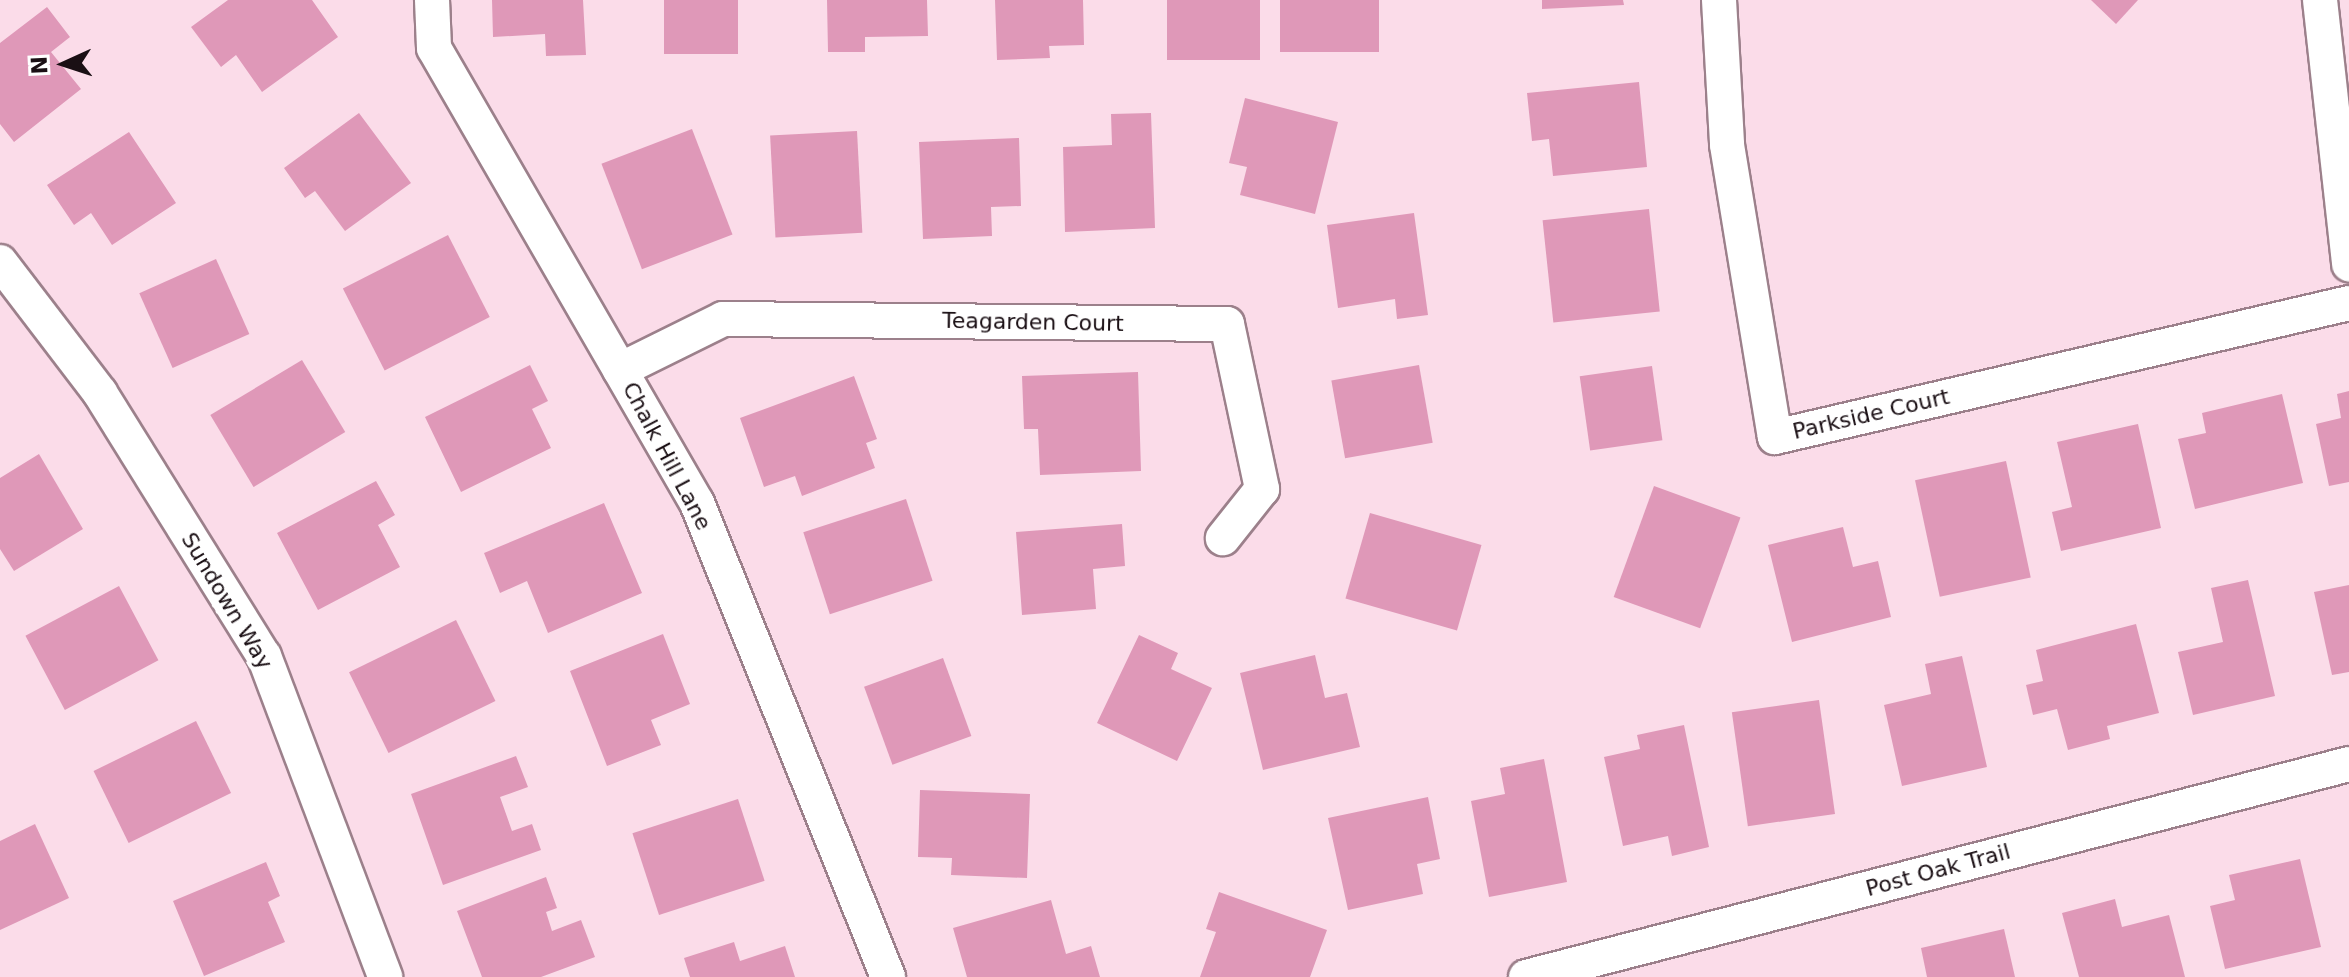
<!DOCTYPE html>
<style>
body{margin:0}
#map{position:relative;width:2349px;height:977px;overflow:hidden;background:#fbdce9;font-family:"DejaVu Sans",sans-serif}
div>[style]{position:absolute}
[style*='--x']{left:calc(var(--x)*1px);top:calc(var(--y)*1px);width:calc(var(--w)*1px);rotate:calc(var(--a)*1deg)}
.building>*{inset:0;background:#df98b8;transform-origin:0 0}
.roads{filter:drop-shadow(2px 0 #9c808b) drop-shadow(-2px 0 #9c808b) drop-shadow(0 2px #9c808b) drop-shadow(0 -2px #9c808b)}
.minor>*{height:34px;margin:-17px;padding:0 17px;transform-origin:17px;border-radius:17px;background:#fff}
span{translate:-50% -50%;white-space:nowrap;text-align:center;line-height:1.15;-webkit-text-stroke:8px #fff;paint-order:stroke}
.street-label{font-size:22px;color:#1a0f14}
.north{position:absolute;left:24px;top:24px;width:80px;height:80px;-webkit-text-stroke:6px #fff;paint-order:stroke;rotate:267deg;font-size:22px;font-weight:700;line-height:32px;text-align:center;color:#1a0f14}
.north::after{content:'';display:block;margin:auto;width:28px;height:36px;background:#1a0f14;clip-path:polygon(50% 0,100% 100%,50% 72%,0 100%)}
</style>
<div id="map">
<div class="building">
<div style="clip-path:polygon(228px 0,312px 0,338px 37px,262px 92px,236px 55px,221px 67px,191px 27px)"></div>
<div style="clip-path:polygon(492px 0,583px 0,586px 55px,546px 56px,545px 34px,493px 37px)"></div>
<div style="left:664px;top:0;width:74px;height:54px"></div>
<div style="clip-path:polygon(827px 0,927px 0,928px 36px,865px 37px,865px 52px,828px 52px)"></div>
<div style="clip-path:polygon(995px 0,1083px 0,1084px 45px,1049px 46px,1050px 58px,997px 60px)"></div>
<div style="left:1167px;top:0;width:93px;height:60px"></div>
<div style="left:1280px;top:0;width:99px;height:52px"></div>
<div style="clip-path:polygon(1542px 0,1623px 0,1624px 5px,1542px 9px)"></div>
<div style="clip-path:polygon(2091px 0,2138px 0,2116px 24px)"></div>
<div style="clip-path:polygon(47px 7px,70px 37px,51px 52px,81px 89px,14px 142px,0 124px,0 43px)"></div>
<div style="clip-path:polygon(1639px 82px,1647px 167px,1553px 176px,1549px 139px,1532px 141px,1527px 93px)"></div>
<div style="clip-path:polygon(1245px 98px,1338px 122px,1315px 214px,1240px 195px,1247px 167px,1229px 163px)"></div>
<div style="clip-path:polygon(359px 113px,411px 183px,345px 231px,315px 191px,305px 198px,284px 168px)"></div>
<div style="clip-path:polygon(1151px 113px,1155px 228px,1065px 232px,1063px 147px,1112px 145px,1111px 114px)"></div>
<div style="left:692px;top:129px;width:113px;height:97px;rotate:69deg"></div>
<div style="left:857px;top:131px;width:102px;height:87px;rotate:87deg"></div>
<div style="clip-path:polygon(129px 132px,176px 203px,112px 245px,91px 213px,74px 225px,47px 185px)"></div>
<div style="clip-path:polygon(1019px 138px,1021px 206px,991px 207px,992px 236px,923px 239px,919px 142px)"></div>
<div style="left:1649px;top:209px;width:103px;height:107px;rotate:84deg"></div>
<div style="clip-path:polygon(1414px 213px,1428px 315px,1397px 319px,1395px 299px,1338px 308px,1327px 225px)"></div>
<div style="left:448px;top:235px;width:92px;height:118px;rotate:63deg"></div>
<div style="left:216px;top:259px;width:82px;height:84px;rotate:66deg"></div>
<div style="left:302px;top:360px;width:84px;height:107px;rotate:59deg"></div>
<div style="clip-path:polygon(530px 365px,548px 401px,532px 409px,551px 448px,461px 492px,425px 417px)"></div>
<div style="left:1419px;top:365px;width:79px;height:89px;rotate:80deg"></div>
<div style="left:1652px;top:366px;width:75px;height:73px;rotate:82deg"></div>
<div style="clip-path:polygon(1138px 372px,1141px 471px,1040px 475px,1038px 429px,1024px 429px,1022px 376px)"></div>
<div style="clip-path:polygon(854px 376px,877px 439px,866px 443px,875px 468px,802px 496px,795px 476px,764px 487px,740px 418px)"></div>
<div style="clip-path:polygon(2349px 391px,2349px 482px,2329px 486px,2316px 424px,2341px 418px,2337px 394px)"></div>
<div style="clip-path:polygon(2282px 394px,2303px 483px,2195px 509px,2178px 439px,2206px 433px,2202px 413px)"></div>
<div style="clip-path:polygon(2138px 424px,2161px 528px,2061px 551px,2052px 512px,2072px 507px,2057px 442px)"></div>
<div style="clip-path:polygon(39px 454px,83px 529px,14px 571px,0 549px,0 478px)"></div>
<div style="left:2006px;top:461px;width:119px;height:93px;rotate:78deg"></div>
<div style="clip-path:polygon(376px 481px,395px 515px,378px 525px,400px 567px,318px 610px,277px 533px)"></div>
<div style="left:1654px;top:486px;width:92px;height:118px;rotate:20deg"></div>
<div style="left:906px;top:499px;width:86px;height:108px;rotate:72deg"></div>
<div style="clip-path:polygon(604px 503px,642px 593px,548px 633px,527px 581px,500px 593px,484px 553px)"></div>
<div style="left:1370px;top:513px;width:116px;height:89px;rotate:16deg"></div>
<div style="clip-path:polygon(1122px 524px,1125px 566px,1093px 569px,1096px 609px,1022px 615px,1016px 532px)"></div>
<div style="clip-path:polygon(1843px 527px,1853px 567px,1878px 561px,1891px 617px,1792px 642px,1768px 545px)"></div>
<div style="clip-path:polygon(2248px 580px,2275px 696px,2193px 715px,2178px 652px,2223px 642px,2211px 588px)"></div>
<div style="clip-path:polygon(2349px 585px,2349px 672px,2332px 675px,2314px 592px)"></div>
<div style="left:119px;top:586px;width:84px;height:106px;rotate:62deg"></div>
<div style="left:456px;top:620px;width:90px;height:119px;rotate:64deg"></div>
<div style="clip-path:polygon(2136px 624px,2159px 713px,2107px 726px,2110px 739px,2068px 750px,2057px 709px,2033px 715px,2026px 685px,2043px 681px,2036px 650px)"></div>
<div style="clip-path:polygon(663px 634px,690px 704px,651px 720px,661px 745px,607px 766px,570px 671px)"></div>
<div style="clip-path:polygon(1139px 635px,1178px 653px,1171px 669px,1212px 688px,1177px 761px,1097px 723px)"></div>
<div style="clip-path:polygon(1315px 655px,1325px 698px,1347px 693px,1360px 747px,1263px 770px,1240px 673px)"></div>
<div style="clip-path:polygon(1962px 656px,1987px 767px,1902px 786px,1884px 705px,1931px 694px,1925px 664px)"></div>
<div style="left:943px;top:658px;width:83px;height:84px;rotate:70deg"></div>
<div style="left:1819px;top:700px;width:115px;height:88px;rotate:82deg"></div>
<div style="left:196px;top:721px;width:80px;height:114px;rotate:64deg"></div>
<div style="clip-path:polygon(1684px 725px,1709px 847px,1672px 856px,1668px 836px,1623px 846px,1604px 757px,1640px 749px,1637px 735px)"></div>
<div style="clip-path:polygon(516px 756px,528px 787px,500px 797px,512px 831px,532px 824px,541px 850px,443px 885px,411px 794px)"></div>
<div style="clip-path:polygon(1544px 759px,1567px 882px,1489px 897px,1471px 801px,1505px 794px,1500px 768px)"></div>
<div style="clip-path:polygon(920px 790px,1030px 794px,1027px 878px,951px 875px,952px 858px,918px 857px)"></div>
<div style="clip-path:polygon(1428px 797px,1440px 859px,1417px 864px,1423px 894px,1348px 910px,1328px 818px)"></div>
<div style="left:738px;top:799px;width:86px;height:111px;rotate:72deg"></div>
<div style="clip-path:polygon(35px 824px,69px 898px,0 930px,0 841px)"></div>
<div style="clip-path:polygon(2300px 859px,2321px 947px,2225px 969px,2210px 906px,2235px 900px,2229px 875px)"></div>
<div style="clip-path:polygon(266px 862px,280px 896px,268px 902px,285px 942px,204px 976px,173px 901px)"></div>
<div style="clip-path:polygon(546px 877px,557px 908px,546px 912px,552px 931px,581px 920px,595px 957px,541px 977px,482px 977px,457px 911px)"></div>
<div style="clip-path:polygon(1219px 892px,1327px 930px,1310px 977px,1200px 977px,1216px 932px,1206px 929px)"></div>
<div style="clip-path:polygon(2115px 899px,2122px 927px,2169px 915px,2185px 977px,2079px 977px,2062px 913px)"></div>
<div style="clip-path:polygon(1051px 900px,1066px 954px,1091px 946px,1100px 977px,967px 977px,953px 928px)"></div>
<div style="clip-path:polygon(2004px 929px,2015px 977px,1927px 977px,1921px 948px)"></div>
<div style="clip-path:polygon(734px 942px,740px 961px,785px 946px,795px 977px,690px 977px,684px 958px)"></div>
</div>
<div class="roads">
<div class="minor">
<div style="--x:432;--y:0;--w:48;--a:87.6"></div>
<div style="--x:434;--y:48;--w:526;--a:59.97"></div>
<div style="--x:697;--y:503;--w:511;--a:68.05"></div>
<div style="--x:1719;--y:0;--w:145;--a:86.8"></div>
<div style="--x:1727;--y:145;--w:296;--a:80.7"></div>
<div style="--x:1775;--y:437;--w:589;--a:-13.14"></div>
<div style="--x:2320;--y:0;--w:266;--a:83.7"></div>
<div style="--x:0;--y:262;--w:165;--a:52.6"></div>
<div style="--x:100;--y:393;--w:310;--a:58.1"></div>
<div style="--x:264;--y:656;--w:343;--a:69.3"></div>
<div style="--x:620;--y:370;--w:115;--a:-26.3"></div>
<div style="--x:723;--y:319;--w:504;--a:0.57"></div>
<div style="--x:1227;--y:324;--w:169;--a:78"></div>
<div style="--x:1262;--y:489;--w:63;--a:128.5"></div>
<div style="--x:1526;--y:977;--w:850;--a:-14.51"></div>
</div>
</div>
<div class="street-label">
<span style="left:1033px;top:322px;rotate:1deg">Teagarden Court</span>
<span style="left:1871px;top:414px;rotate:-13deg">Parkside Court</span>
<span style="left:667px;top:456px;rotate:62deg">Chalk Hill Lane</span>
<span style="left:227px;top:601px;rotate:59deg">Sundown Way</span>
<span style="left:1938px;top:870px;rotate:-15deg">Post Oak Trail</span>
</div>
<div class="north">N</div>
</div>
